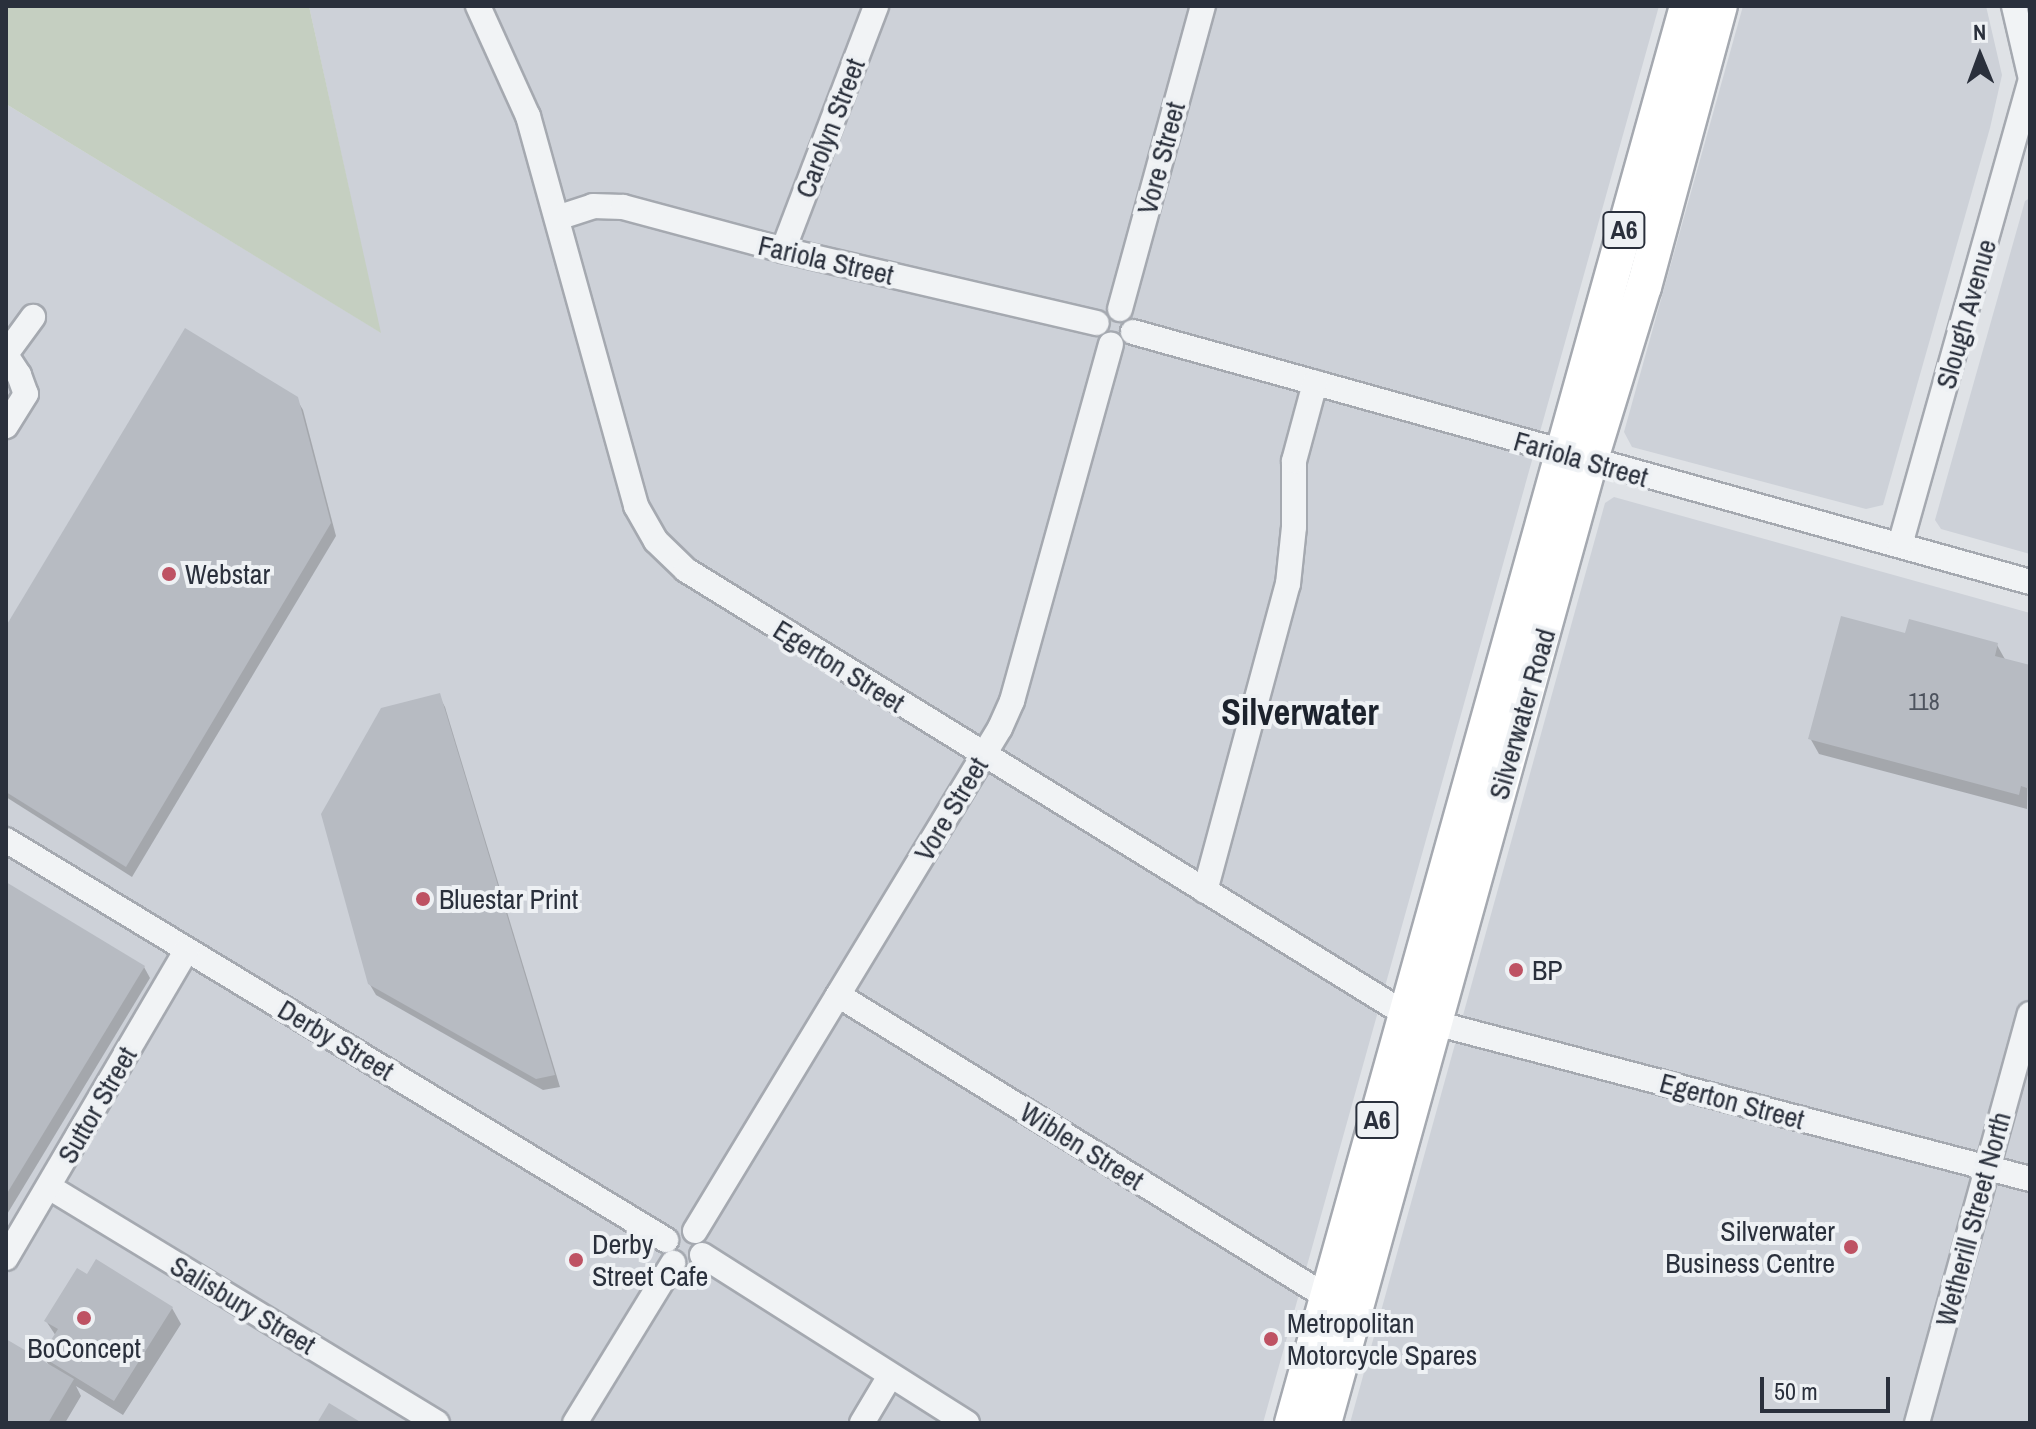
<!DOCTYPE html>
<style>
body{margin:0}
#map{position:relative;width:2036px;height:1429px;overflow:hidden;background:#dfe2e6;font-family:"Archivo Narrow",sans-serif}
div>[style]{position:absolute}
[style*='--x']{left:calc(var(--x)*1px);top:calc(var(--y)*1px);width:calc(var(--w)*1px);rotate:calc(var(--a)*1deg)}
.built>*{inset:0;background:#cdd1d8}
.green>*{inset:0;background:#c5cfc1}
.shadow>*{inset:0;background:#0003}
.building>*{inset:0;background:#b7bbc2}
.roads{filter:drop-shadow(2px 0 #a5a9b0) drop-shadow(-2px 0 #a5a9b0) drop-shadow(0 2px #a5a9b0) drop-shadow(0 -2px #a5a9b0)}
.minor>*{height:24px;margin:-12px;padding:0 12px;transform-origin:12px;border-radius:12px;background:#f1f3f5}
.highway>*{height:34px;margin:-17px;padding:0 17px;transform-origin:17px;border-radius:17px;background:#fff}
.dots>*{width:22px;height:22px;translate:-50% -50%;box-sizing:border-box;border:4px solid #eef1f4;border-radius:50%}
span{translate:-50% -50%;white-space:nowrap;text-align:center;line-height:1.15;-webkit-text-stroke:8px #eef1f4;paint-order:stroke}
.number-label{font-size:24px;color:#4d535e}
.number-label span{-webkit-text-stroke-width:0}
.shield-label span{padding:2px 6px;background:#eef1f4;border:2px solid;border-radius:6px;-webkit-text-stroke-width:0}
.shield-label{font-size:26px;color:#2a303c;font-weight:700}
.street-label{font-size:28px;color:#2a303c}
.poi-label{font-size:28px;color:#2a303c}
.left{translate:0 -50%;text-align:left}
.right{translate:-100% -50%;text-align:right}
.district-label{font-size:36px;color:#1c222c;font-weight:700}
.frame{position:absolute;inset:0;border:8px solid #2a303c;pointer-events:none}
.north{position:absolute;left:1940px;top:16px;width:80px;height:80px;-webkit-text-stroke:6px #eef1f4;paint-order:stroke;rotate:359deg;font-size:22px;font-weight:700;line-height:32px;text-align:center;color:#2a303c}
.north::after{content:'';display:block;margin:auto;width:28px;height:36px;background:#2a303c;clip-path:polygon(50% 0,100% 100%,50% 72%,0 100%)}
.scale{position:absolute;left:1760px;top:1377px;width:130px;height:36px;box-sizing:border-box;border:4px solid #2a303c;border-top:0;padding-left:10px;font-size:24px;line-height:28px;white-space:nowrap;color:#2a303c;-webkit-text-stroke:6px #eef1f4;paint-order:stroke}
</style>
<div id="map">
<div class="built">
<div style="clip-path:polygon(309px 6px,1659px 6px,1263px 1423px,6px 1423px,6px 104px,380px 332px)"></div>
<div style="clip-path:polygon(1743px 6px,1986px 6px,2002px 75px,1990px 128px,1883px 505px,1866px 509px,1632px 447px,1624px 432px)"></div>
<div style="clip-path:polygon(2030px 198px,2030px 554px,1941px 529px,1935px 520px,2025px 201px)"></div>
<div style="clip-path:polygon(1614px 497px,2030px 613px,2030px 1423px,1350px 1423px,1605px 503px)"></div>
</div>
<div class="green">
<div style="clip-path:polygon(6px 6px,309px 6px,381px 333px,6px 104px)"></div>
</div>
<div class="shadow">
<div style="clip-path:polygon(296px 398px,303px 410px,336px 536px,132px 877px,6px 797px,6px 630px)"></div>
<div style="clip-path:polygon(1907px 636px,1997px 645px,2006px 661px,2030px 667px,2027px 809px,1819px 754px,1810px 738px)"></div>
<div style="clip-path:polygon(439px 696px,445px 707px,560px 1087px,543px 1090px,376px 995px,369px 983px)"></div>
<div style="clip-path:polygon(6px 884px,144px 967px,150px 978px,6px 1216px)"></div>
<div style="clip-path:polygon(172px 1308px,181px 1324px,123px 1415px,76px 1386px,81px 1396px,65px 1423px,6px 1423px,6px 1341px,50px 1367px,43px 1356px,56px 1336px,46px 1321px)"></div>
</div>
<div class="building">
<div style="clip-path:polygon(185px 328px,298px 397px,331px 523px,126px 867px,6px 792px,6px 626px)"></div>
<div style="clip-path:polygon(1841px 616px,1905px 633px,1909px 619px,1998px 643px,1995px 656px,2030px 665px,2030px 789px,2021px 786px,2019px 795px,1808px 739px)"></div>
<div style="clip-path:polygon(440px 693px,555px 1075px,536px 1079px,368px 984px,321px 814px,381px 708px)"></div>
<div style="clip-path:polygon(6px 882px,145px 966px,6px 1195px)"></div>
<div style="clip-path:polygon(96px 1259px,173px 1307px,114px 1401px,41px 1356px,58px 1329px,44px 1321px,77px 1268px,87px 1274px)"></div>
<div style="clip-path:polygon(6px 1339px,74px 1379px,48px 1423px,6px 1422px)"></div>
<div style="clip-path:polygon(329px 1403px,362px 1423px,317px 1423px)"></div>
</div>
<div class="roads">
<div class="minor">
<div style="--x:478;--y:6;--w:121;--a:65.6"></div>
<div style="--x:528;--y:116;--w:405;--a:74.5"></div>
<div style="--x:636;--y:506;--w:40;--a:60.3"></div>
<div style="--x:656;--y:541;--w:42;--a:44"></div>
<div style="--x:686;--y:570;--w:847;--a:31.68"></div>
<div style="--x:2014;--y:6;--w:71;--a:76.9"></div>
<div style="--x:557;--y:218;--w:38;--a:-18"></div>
<div style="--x:593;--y:206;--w:30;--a:2"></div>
<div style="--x:623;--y:207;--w:166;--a:15"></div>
<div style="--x:783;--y:250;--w:322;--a:13.1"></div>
<div style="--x:783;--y:250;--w:261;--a:-69.1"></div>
<div style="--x:1120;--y:309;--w:314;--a:-74.7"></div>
<div style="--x:1133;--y:332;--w:931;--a:15.57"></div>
<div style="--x:6;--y:354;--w:46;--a:-53.9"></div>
<div style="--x:6;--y:355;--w:24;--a:57"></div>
<div style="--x:19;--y:375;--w:20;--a:70"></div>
<div style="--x:26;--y:394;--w:38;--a:122"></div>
<div style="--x:1900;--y:545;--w:481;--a:-74.3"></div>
<div style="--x:6;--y:840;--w:772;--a:31.22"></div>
<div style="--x:1205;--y:891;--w:318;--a:-74.9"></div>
<div style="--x:1288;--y:584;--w:57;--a:-84"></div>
<div style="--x:1294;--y:527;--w:66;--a:-90"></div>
<div style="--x:1294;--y:461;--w:81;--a:-74.9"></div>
<div style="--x:838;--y:995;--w:575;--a:31.7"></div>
<div style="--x:1435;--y:1023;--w:615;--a:14.69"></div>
<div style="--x:49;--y:1187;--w:454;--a:31.3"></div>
<div style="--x:695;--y:1231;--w:588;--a:-58.77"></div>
<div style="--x:1000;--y:728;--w:30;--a:-66"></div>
<div style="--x:1012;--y:701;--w:370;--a:-74.5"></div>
<div style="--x:702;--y:1255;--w:314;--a:32.4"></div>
<div style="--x:6;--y:1258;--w:357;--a:-59.6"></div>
<div style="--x:575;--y:1423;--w:188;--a:-58.5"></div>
<div style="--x:862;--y:1423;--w:55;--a:-59.2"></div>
<div style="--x:1917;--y:1423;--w:424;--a:-74.6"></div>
</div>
<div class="highway">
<div style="--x:1292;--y:1423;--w:1471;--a:-74.42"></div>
<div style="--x:1324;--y:1423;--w:997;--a:-74.53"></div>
<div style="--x:1590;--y:462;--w:183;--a:-72.9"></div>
<div style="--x:1644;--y:287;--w:291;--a:-74.9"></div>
</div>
</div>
<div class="dots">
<div style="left:169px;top:574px;background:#be5263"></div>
<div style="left:423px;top:899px;background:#be5263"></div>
<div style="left:1516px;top:970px;background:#be5263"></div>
<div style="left:1851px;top:1247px;background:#be5263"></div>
<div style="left:576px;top:1260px;background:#be5263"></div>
<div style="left:84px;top:1318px;background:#be5263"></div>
<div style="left:1271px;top:1339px;background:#be5263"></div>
</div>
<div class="number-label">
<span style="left:1924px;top:702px">118</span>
</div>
<div class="shield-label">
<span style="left:1624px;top:230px">A6</span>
<span style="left:1377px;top:1120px">A6</span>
</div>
<div class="street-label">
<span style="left:830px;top:128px;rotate:-69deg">Carolyn Street</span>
<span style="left:1161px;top:158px;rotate:-75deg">Vore Street</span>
<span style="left:826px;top:260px;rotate:13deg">Fariola Street</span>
<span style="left:1966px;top:314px;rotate:-74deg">Slough Avenue</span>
<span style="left:1581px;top:459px;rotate:16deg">Fariola Street</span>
<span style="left:839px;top:666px;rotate:32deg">Egerton Street</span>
<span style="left:1522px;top:714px;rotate:-74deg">Silverwater Road</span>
<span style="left:951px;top:809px;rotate:-59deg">Vore Street</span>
<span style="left:336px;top:1040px;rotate:31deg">Derby Street</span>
<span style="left:1732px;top:1101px;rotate:15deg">Egerton Street</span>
<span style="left:97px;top:1105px;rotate:-60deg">Suttor Street</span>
<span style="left:1082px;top:1146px;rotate:32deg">Wiblen Street</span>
<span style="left:1973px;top:1219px;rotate:-75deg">Wetherill Street North</span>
<span style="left:243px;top:1305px;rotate:31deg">Salisbury Street</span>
</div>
<div class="poi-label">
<span class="left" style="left:185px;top:574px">Webstar</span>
<span class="left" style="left:439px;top:899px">Bluestar Print</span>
<span class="left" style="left:1532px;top:970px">BP</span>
<span class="right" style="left:1835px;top:1247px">Silverwater<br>Business Centre</span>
<span class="left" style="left:592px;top:1260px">Derby<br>Street Cafe</span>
<span class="left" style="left:1287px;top:1339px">Metropolitan<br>Motorcycle Spares</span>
<span style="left:84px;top:1348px">BoConcept</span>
</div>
<div class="district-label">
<span style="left:1300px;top:713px">Silverwater</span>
</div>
<div class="frame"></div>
<div class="north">N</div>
<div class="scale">50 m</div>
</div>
